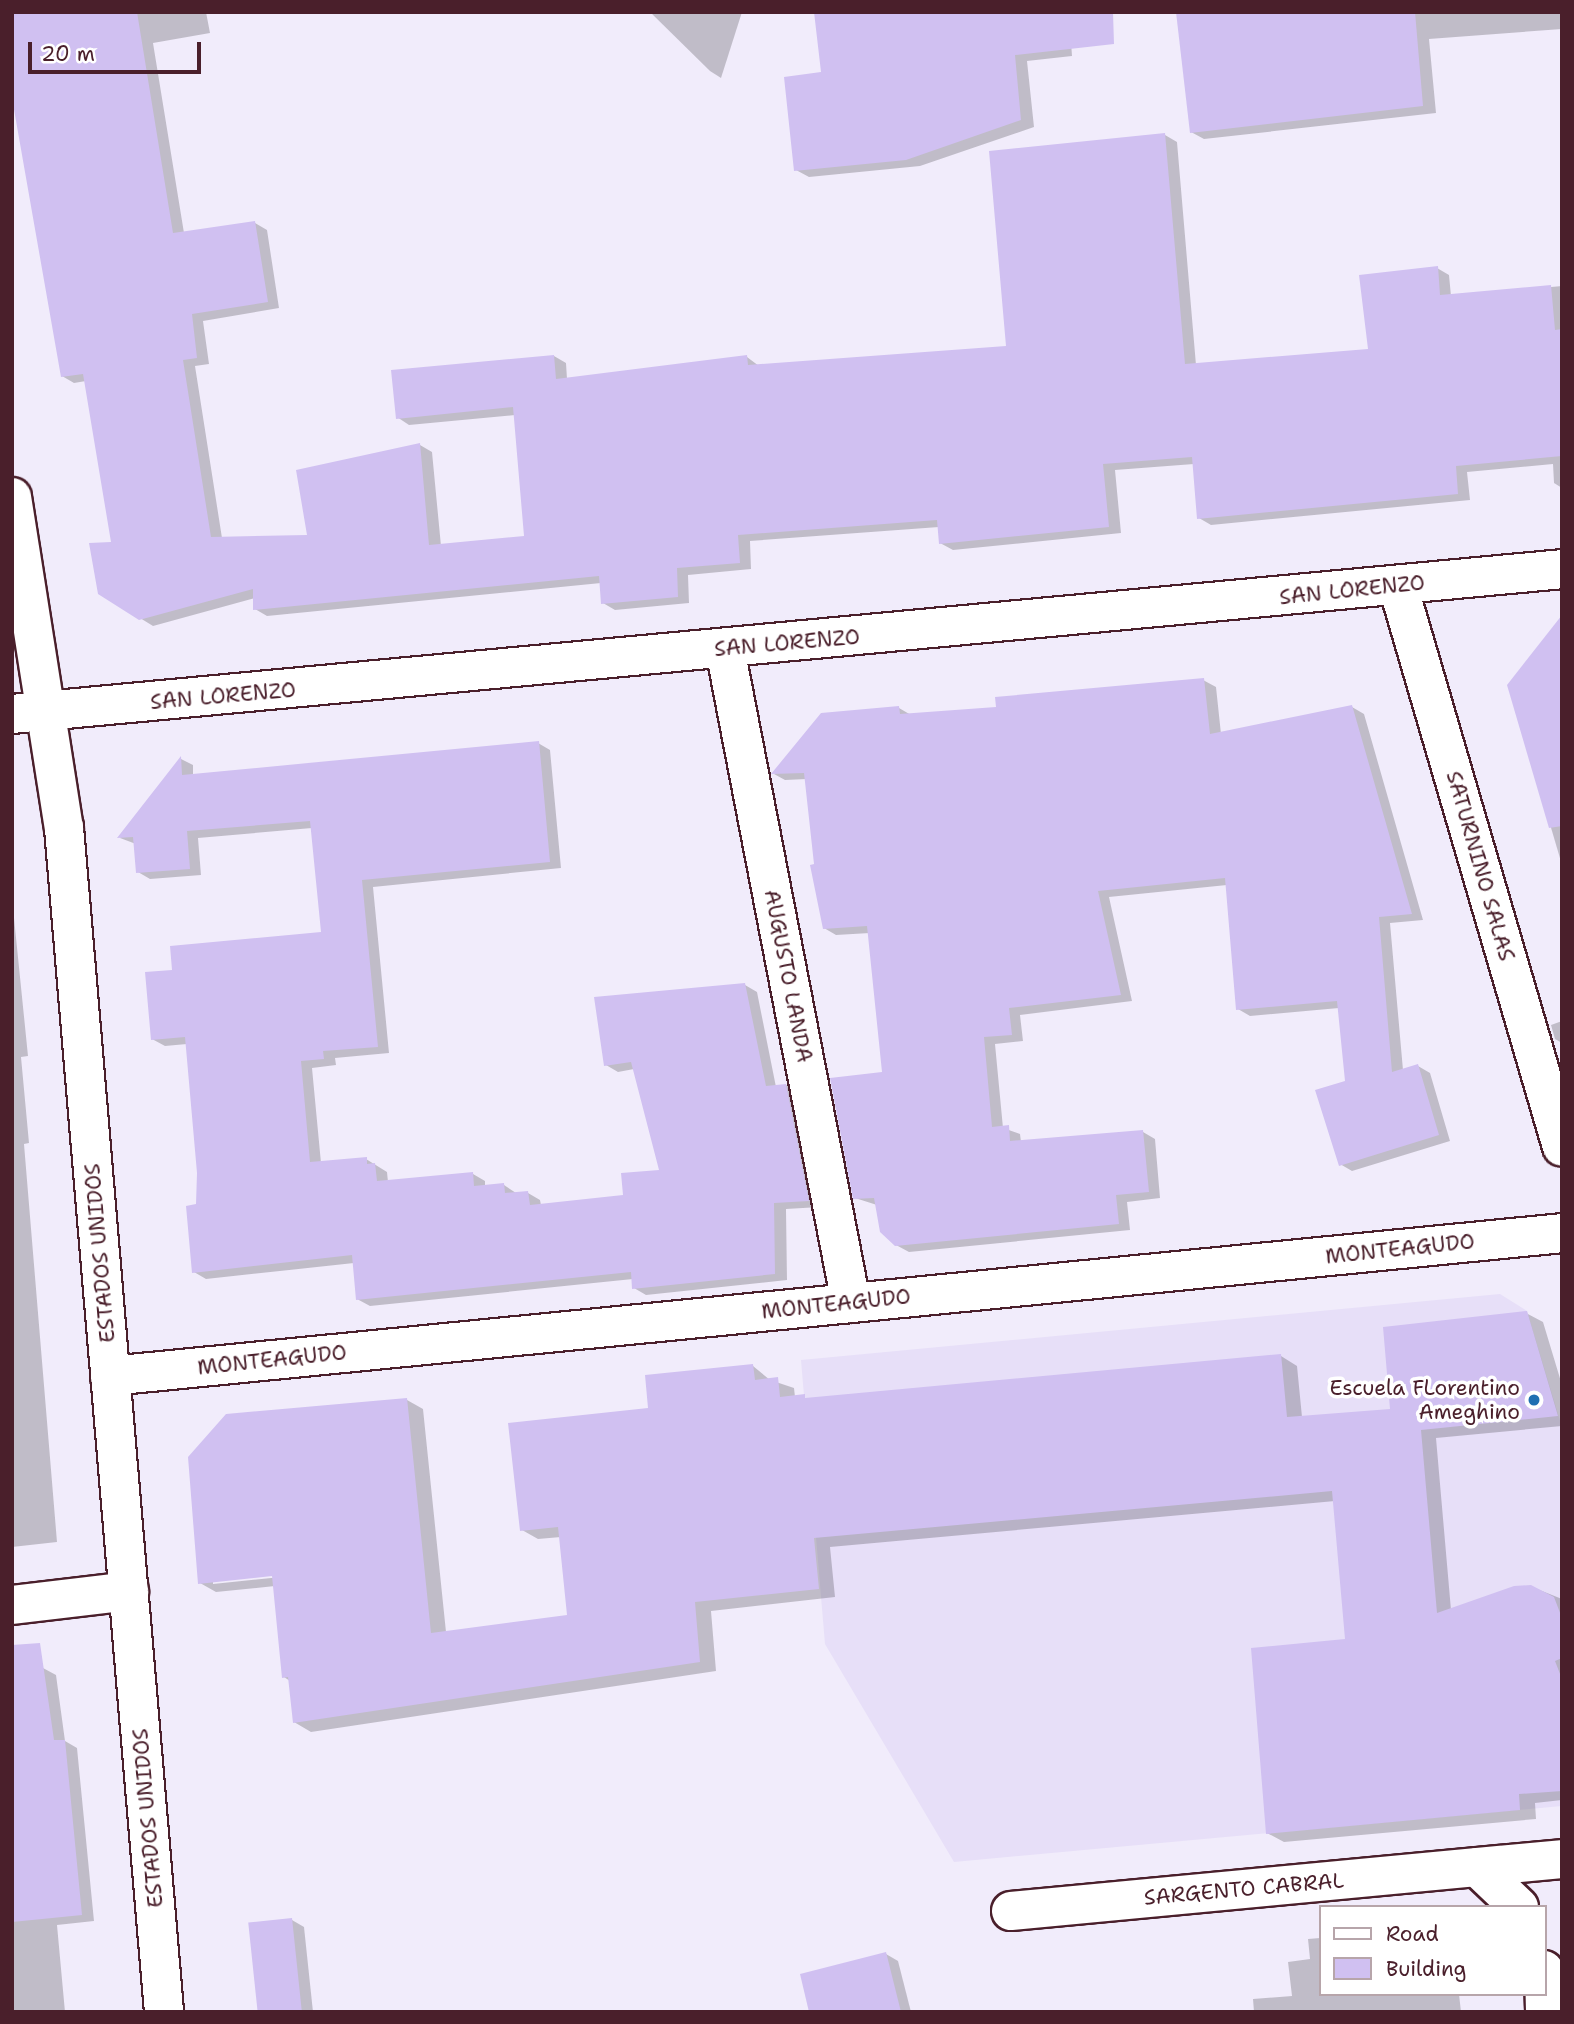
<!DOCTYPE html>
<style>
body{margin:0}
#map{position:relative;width:1574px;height:2024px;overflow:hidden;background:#f1ecfb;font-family:"Shantell Sans",sans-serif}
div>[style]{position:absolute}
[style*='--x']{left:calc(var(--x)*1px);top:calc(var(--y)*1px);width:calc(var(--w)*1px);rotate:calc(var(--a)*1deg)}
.built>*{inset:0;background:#e7dff8}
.shadow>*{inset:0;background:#0003}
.building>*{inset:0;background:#d0c0f1;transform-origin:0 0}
.roads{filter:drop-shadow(2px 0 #4a1f2b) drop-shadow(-2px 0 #4a1f2b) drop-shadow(0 2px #4a1f2b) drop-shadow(0 -2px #4a1f2b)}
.minor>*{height:38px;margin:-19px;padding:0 19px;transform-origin:19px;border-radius:19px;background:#fff}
.tertiary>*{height:38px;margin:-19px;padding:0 19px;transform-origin:19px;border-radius:19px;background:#fff}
.dots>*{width:19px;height:19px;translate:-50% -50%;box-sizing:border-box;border:4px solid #fff;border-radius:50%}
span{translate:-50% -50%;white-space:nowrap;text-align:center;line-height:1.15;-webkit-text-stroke:7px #fff;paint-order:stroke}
.street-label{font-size:21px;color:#4a1f2b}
.poi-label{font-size:21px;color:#4a1f2b}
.right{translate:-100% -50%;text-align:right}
.frame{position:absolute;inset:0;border:14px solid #4a1f2b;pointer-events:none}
.legend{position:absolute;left:1319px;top:1905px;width:228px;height:91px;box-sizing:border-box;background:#fff;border:2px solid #b7a5aa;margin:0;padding:9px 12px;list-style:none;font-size:21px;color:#4a1f2b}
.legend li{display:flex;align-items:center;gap:14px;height:35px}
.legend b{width:35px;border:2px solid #b7a5aa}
.scale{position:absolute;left:28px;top:42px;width:173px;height:32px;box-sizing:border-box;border:4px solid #4a1f2b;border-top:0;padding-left:9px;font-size:21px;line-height:24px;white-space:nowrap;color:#4a1f2b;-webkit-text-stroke:5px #fff;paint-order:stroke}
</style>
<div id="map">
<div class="built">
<div style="clip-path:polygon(1500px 1294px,1527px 1311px,1562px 1427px,1562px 1806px,954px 1862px,825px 1644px,801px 1360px)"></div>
</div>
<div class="shadow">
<div style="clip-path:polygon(12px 12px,206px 12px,210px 33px,153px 43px,184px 233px,255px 223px,267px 230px,279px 308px,203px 321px,209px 364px,195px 366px,222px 538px,309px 537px,420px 445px,432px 452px,441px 546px,526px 538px,515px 415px,409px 425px,397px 417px,554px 356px,566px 363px,567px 379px,747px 357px,759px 366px,1008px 347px,1165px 135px,1177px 142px,1196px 365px,1370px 350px,1437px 268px,1449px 275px,1451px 296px,1562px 286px,1562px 488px,1554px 483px,1553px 464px,1467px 472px,1470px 500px,1211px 525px,1199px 518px,1194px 464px,1115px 470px,1121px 533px,953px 550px,940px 543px,939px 527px,750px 541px,751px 569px,688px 575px,689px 603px,615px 610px,603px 603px,601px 583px,267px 616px,255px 609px,255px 598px,153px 626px,140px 618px,113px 544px,86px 381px,74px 383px,62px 376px)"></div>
<div style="clip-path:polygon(650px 12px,742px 12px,721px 78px,710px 71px)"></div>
<div style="clip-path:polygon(1069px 12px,1072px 56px,1027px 61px,1034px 127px,920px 166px,809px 177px,796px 170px,823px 74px)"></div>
<div style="clip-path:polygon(1178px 12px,1562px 12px,1562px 29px,1429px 39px,1436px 113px,1204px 139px,1191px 132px)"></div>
<div style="clip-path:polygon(1562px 646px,1562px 865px,1509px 685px)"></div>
<div style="clip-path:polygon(1203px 680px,1216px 687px,1221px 734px,1352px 707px,1364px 714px,1423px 920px,1390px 923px,1403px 1070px,1418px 1066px,1430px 1073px,1450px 1141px,1352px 1171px,1340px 1164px,1346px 1083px,1339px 1008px,1250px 1016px,1238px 1009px,1227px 885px,1109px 897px,1132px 1001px,1020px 1015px,1023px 1041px,995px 1044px,1003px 1128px,1020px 1134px,1021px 1142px,1143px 1132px,1155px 1139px,1160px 1198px,1127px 1202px,1130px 1230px,909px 1252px,896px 1245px,877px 1205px,855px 1198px,884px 1074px,870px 933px,836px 935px,824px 928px,807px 779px,785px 780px,774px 774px,899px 708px,911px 715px,998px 709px)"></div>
<div style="clip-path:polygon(538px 743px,550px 750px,561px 868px,373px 887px,389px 1053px,335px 1058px,336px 1065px,312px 1068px,321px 1163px,366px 1159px,387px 1172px,388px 1182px,473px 1174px,485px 1181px,485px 1187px,504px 1185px,516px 1193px,528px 1193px,540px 1200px,541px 1205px,625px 1196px,661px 1172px,634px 1069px,618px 1072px,606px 1065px,745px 985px,757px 992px,776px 1087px,786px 1085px,798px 1092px,820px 1207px,786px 1209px,787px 1280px,646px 1295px,634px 1288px,633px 1279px,370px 1306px,357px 1299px,354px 1263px,206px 1279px,194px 1272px,199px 1173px,187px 1044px,165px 1046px,152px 1039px,174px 972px,323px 933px,312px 828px,198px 838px,201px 875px,150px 879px,138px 872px,136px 844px,120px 838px,181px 759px,193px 765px,193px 776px)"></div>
<div style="clip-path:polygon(12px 898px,28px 1056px,21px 1057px,29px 1143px,24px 1144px,57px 1542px,12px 1547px)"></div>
<div style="clip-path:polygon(1562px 1021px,1562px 1043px,1555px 1039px,1551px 1025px)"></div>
<div style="clip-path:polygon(evenodd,1526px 1313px,1543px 1322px,1562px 1385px,1562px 1426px,1436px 1438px,1451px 1610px,1537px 1589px,1562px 1599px,1562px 1800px,1535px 1803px,1536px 1819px,1284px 1842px,1267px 1833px,1347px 1640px,1335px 1501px,830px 1547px,835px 1597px,711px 1611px,716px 1671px,311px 1732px,294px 1722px,290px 1681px,284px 1677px,275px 1586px,216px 1592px,200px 1583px,407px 1400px,423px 1409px,446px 1632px,569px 1617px,561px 1537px,538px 1539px,522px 1530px,650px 1410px,753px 1366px,770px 1380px,794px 1388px,795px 1397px,810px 1399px,1281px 1356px,1297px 1366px,1302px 1417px,1392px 1410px,1526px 1313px,281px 1574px,281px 1577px,213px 1584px,213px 1580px,281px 1574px)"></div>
<div style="clip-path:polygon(43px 1668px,56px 1675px,65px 1741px,77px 1748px,94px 1921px,57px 1925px,65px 2012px,12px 2012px,12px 1914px)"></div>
<div style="clip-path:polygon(292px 1920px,304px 1927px,313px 2012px,260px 2012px)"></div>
<div style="clip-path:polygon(1320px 1938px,1320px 1994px,1459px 1994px,1461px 2012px,1254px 2012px,1253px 1999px,1292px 1996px,1288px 1962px,1310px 1959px,1308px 1939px)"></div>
<div style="clip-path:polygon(886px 1954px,898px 1961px,911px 2012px,811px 2012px)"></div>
</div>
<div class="building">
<div style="clip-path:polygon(12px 12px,137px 12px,173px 233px,255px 221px,268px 302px,192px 314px,197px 358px,183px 360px,211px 537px,307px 535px,296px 470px,420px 443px,429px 545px,524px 536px,513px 407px,396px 419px,391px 370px,554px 355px,556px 379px,747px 355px,748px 365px,1006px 346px,989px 151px,1165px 133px,1185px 364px,1368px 349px,1359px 275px,1438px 266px,1440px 295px,1551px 285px,1555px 330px,1562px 329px,1562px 456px,1456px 466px,1458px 494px,1197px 519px,1192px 457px,1103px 464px,1109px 527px,939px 544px,937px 520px,738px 535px,740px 563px,677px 568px,678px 597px,601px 604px,599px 576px,253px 610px,253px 589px,139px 620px,98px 594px,89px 543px,111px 542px,83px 374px,61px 377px,12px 98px)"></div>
<div style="clip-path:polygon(814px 12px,1113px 12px,1114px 44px,1015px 55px,1021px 120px,906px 160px,794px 171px,784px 77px,821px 72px)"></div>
<div style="clip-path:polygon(1176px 12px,1415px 12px,1423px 106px,1190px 133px)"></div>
<div style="clip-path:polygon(1562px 615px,1562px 826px,1549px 828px,1507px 685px)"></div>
<div style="clip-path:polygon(1204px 678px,1210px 734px,1352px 705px,1412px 914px,1379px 917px,1392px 1072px,1418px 1064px,1439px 1135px,1339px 1166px,1315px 1090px,1345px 1081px,1337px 1001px,1236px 1010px,1225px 878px,1098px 891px,1121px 995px,1009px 1008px,1012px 1035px,984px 1037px,992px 1127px,1009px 1125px,1010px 1141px,1143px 1130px,1149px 1192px,1116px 1195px,1119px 1224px,895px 1246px,880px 1232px,874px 1198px,853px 1199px,830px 1078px,882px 1072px,867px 926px,823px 929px,810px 865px,814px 864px,804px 773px,771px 774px,821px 713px,899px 706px,900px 714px,996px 707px,995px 697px)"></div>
<div style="clip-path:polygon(539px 741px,550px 862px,362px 880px,378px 1047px,323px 1051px,324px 1059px,301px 1061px,310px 1162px,367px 1157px,367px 1164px,375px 1163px,377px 1181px,473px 1172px,474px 1186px,504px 1183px,505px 1193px,528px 1191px,530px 1205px,623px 1195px,621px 1173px,659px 1170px,631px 1062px,604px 1066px,594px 997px,745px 983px,766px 1086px,786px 1084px,809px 1201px,774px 1203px,775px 1274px,632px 1289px,631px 1272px,356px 1300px,352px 1255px,192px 1273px,186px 1206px,196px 1204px,197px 1173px,185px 1037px,151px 1040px,145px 972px,172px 970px,170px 946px,321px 932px,310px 821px,187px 831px,190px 869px,136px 873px,133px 837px,117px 838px,181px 756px,182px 775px)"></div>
<div style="clip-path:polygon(1527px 1311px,1558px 1416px,1421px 1430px,1437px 1613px,1514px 1586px,1531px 1585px,1554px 1597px,1562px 1618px,1562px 1658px,1555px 1661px,1562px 1679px,1562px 1791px,1519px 1794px,1520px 1810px,1266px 1834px,1251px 1648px,1345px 1639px,1332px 1491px,814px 1538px,819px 1589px,695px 1602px,700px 1662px,293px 1723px,288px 1677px,282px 1678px,272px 1576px,198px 1584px,188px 1457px,226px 1414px,407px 1398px,431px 1633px,567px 1615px,558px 1527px,520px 1531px,508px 1423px,648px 1408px,645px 1375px,753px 1364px,755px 1380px,778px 1377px,780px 1397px,805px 1394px,805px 1398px,1281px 1354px,1287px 1417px,1390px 1409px,1383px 1327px)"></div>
<div style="clip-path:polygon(40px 1643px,54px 1740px,65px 1740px,82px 1915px,12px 1922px,12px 1645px)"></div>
<div style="left:292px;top:1918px;width:95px;height:44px;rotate:84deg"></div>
<div style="clip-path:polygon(886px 1952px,901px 2012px,809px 2012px,800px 1974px)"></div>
</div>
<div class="roads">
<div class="minor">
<div style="--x:12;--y:497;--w:335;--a:81.1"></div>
<div style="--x:64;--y:828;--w:1188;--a:85.17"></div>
<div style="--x:1398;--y:586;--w:584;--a:73.7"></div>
<div style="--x:725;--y:649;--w:666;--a:79.09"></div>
<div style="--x:110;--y:1376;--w:1459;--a:-5.62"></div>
<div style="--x:12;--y:1605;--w:118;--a:-6.8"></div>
<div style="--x:1477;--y:1867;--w:58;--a:43.6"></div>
<div style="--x:1011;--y:1911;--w:553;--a:-5.39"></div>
<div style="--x:1544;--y:1970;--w:42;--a:88.6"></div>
</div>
<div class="tertiary">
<div style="--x:12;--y:714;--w:1557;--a:-5.34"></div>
<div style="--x:1557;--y:2012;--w:7;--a:-45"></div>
</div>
</div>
<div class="dots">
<div style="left:1534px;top:1400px;background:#1f6fb2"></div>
</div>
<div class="street-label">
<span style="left:1352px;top:590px;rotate:-6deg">SAN LORENZO</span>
<span style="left:787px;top:643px;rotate:-5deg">SAN LORENZO</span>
<span style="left:223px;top:696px;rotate:-5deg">SAN LORENZO</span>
<span style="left:1480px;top:866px;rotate:74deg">SATURNINO SALAS</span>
<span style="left:788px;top:976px;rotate:79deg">AUGUSTO LANDA</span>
<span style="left:1400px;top:1249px;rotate:-6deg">MONTEAGUDO</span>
<span style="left:100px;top:1253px;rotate:-95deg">ESTADOS UNIDOS</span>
<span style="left:836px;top:1304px;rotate:-6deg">MONTEAGUDO</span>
<span style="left:272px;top:1360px;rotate:-6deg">MONTEAGUDO</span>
<span style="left:148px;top:1818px;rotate:-95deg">ESTADOS UNIDOS</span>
<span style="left:1244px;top:1889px;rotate:-5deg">SARGENTO CABRAL</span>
</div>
<div class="poi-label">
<span class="right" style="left:1520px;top:1400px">Escuela FLorentino<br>Ameghino</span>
</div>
<div class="frame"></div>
<ul class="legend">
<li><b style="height:9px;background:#fff"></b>Road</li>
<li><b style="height:19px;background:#d0c0f1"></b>Building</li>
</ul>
<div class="scale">20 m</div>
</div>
